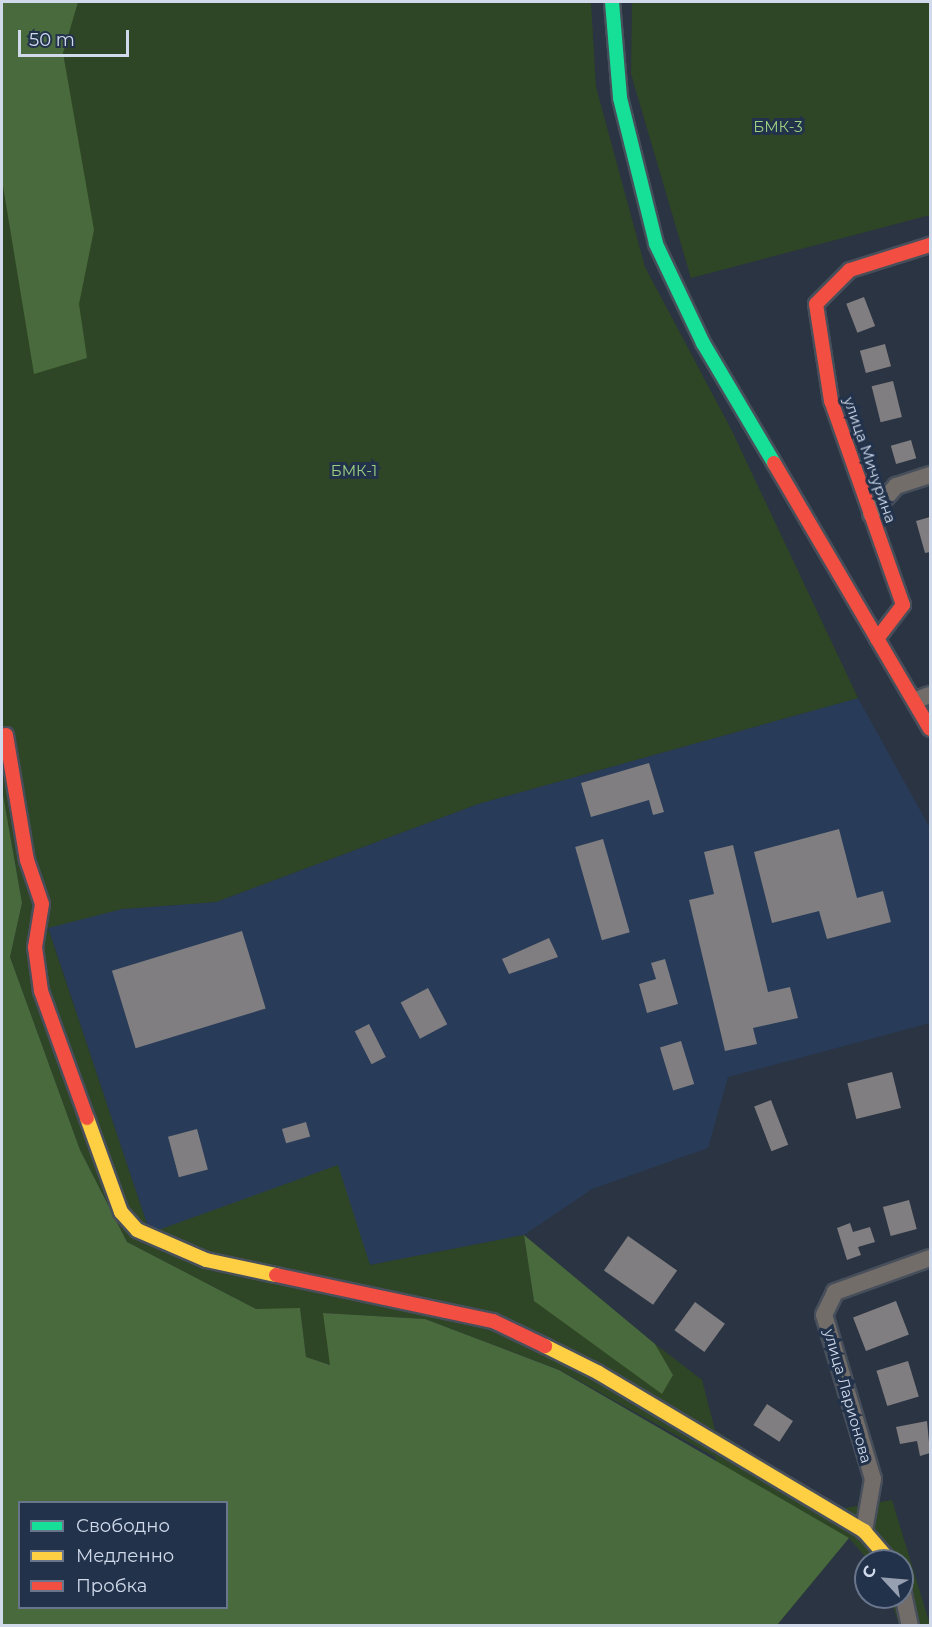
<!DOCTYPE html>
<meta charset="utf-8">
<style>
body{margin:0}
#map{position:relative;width:932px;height:1627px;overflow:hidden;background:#2b3442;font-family:Montserrat,sans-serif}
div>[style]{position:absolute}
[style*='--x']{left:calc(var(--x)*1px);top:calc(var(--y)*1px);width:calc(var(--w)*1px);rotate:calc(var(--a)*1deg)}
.built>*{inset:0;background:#283b58}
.green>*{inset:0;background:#2e4625}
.forest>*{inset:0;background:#496a3c}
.building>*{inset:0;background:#817e81;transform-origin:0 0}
.roads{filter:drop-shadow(2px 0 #474f5b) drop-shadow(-2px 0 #474f5b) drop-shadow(0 2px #474f5b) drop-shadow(0 -2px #474f5b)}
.street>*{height:16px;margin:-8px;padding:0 8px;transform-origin:8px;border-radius:8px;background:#736d6a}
.fast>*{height:14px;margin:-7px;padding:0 7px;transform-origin:7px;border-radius:7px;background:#16e098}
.slow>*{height:14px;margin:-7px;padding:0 7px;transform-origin:7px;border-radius:7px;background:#ffcf43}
.jam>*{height:14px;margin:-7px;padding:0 7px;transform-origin:7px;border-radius:7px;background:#f24e42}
span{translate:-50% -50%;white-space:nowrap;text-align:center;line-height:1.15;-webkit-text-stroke:6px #22324b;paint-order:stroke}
.park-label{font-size:15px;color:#9cd181}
.street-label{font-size:15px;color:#d0daeb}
.frame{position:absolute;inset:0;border:3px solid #d0daeb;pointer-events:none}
.legend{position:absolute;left:18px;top:1501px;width:210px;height:108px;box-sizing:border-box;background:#22324b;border:2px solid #68758b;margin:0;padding:8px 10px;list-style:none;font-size:18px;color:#d0daeb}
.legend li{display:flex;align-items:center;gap:12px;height:30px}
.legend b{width:30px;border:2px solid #68758b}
.north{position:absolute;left:854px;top:1549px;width:60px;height:60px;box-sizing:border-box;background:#22324b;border:2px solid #68758b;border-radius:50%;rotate:296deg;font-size:16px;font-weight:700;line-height:24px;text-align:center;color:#d0daeb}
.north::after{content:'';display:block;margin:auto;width:21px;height:27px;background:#96a0b0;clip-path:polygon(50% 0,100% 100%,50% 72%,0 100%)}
.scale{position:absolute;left:18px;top:30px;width:111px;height:27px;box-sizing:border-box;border:3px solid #d0daeb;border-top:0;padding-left:8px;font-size:18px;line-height:21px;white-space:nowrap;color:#d0daeb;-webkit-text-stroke:4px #22324b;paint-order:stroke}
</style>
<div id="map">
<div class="built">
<div style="clip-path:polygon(858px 698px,930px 828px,930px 1023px,728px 1077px,708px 1148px,592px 1189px,524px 1235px,370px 1265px,150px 1233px,48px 927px,122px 909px,216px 902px,478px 804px)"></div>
</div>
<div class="green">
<div style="clip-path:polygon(2px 2px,591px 2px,596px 87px,645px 267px,731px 429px,858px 698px,478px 804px,216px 902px,122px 909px,48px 928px,150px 1233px,338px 1165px,370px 1265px,524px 1235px,534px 1301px,673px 1375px,655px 1344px,702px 1380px,715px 1430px,839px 1509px,892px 1500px,930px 1625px,899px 1625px,890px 1597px,902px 1597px,902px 1561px,869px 1561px,849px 1538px,777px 1625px,715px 1457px,560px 1370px,425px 1319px,324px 1313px,331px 1365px,306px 1357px,300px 1309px,256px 1309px,127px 1242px,80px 1150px,10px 957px,22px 903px,2px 789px)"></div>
<div style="clip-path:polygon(632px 2px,930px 2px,930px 215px,691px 278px,631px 74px)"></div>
</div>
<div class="forest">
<div style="clip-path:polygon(2px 2px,78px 2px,63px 53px,94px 230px,79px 304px,87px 358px,34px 374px,2px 180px)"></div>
<div style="clip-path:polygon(evenodd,2px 789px,22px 903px,10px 957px,80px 1150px,127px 1242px,256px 1309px,300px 1308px,306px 1357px,330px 1365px,323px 1313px,425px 1319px,559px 1370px,849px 1538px,777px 1625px,2px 1625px,2px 789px,20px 1502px,226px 1502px,226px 1608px,20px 1608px,20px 1502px)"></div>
<div style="clip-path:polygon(524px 1235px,655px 1344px,673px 1375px,662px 1394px,534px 1301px)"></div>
</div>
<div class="building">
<div style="left:864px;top:297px;width:31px;height:19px;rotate:69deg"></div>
<div style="left:885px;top:344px;width:23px;height:26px;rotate:75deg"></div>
<div style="left:893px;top:381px;width:37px;height:22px;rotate:76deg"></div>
<div style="left:911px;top:440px;width:19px;height:21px;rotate:74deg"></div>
<div style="clip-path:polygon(930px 517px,930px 552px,925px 553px,916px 521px)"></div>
<div style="clip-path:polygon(649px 763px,664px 812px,653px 815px,649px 800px,591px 817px,581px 783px)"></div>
<div style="clip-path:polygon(839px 829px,857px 898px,883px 891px,891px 922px,827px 939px,819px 911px,772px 923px,754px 852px)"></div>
<div style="left:603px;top:839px;width:97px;height:29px;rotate:74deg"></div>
<div style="clip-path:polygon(733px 845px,768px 992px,790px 987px,798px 1018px,753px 1028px,757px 1044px,725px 1051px,689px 900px,714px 894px,704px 852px)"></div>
<div style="left:242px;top:931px;width:81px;height:136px;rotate:73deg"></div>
<div style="clip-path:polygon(549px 938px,558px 957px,509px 974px,502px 959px)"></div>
<div style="clip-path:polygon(665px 959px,678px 1004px,647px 1013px,639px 984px,656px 979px,651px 963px)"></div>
<div style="left:428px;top:988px;width:41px;height:31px;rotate:62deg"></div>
<div style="left:369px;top:1024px;width:37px;height:16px;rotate:63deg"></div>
<div style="left:681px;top:1041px;width:45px;height:22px;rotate:73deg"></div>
<div style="left:892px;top:1072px;width:37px;height:46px;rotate:76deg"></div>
<div style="left:771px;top:1100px;width:48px;height:18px;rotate:69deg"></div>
<div style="left:306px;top:1122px;width:15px;height:25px;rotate:74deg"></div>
<div style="left:197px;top:1129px;width:42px;height:30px;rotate:75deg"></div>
<div style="left:909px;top:1200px;width:30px;height:27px;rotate:75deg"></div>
<div style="clip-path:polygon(850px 1223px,853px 1232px,870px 1227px,875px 1242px,858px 1247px,861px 1255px,847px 1260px,837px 1228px)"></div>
<div style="left:628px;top:1236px;width:60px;height:42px;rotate:35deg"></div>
<div style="left:896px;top:1301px;width:36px;height:46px;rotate:69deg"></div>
<div style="left:695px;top:1302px;width:37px;height:35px;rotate:36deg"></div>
<div style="left:908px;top:1361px;width:37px;height:33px;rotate:73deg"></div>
<div style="left:767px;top:1404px;width:31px;height:25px;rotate:33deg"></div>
<div style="clip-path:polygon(927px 1421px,930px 1453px,920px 1456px,917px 1441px,900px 1444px,896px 1427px)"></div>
</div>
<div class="roads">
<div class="street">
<div style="--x:871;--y:514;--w:38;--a:-48"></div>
<div style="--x:896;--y:486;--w:36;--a:-18"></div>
<div style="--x:916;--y:700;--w:15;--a:-20"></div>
<div style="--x:864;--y:1531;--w:53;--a:-80.2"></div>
<div style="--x:873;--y:1479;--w:171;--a:-106.6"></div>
<div style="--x:824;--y:1315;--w:25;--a:-64"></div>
<div style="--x:835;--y:1292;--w:101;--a:-19.7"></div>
<div style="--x:902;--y:1589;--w:38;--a:78"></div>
</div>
<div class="fast">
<div style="--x:612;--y:2;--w:96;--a:85.2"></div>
<div style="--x:620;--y:98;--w:150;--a:76.1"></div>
<div style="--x:656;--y:244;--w:110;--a:64.6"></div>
<div style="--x:703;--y:343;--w:139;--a:59.4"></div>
</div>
<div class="slow">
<div style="--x:87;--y:1118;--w:100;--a:70.1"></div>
<div style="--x:121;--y:1212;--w:24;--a:48"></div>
<div style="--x:137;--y:1230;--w:75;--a:23.5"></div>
<div style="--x:206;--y:1260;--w:72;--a:12.1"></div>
<div style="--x:545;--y:1346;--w:60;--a:26.6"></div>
<div style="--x:599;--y:1373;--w:309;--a:30.8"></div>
<div style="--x:864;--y:1531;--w:40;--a:49"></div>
</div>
<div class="jam">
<div style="--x:774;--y:463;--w:308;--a:59.6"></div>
<div style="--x:877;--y:639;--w:43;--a:-52.6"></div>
<div style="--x:903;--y:605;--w:216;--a:-109.4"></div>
<div style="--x:831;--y:401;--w:98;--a:-98.8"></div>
<div style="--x:816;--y:304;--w:48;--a:-45"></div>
<div style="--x:850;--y:270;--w:84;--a:-17.4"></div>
<div style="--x:6;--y:735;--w:127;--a:80.5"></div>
<div style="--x:27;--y:860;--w:46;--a:71.2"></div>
<div style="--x:42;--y:904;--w:44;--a:99.2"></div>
<div style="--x:35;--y:947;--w:44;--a:82.2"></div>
<div style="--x:41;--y:991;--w:135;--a:70.1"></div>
<div style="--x:276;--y:1275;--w:222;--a:12"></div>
<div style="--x:493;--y:1321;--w:58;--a:25.7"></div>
</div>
</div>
<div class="park-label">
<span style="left:778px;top:127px">БМК-3</span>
<span style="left:354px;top:471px">БМК-1</span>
</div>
<div class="street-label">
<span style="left:870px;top:460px;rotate:71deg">улица Мичурина</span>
<span style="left:848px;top:1396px;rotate:74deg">улица Ларионова</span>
</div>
<div class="frame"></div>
<ul class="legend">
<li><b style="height:8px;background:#16e098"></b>Свободно</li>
<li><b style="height:8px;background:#ffcf43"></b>Медленно</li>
<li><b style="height:8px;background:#f24e42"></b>Пробка</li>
</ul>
<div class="north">С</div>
<div class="scale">50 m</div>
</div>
